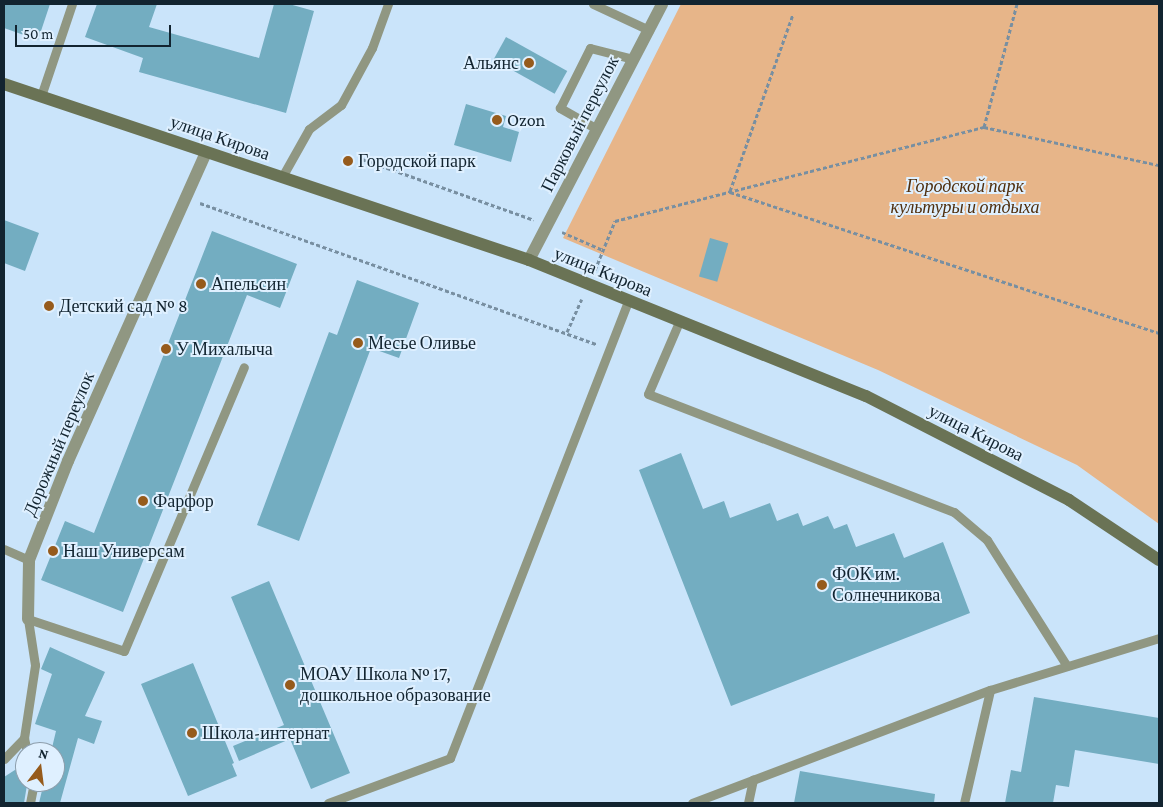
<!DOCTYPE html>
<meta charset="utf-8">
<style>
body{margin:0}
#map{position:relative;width:1163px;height:807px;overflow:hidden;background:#cae4fa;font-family:"Crimson Pro",serif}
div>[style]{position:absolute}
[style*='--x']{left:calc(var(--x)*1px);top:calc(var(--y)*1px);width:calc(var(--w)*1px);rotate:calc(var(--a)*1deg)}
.green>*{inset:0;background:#e7b589}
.building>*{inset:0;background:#73adc1;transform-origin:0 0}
.path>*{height:3px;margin-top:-1.5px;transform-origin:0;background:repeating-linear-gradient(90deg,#788fa1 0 4px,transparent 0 6.5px)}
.lane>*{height:9px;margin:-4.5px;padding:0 4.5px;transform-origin:4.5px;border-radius:4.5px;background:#909782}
.street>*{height:12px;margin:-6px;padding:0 6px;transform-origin:6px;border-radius:6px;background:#909782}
.secondary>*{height:12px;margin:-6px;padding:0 6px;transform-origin:6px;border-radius:6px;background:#6a7355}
.dots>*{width:14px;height:14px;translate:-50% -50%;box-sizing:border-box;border:2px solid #dff0ff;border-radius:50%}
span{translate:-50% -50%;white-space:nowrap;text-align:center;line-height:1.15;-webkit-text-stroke:4px #dff0ff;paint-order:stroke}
.poi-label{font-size:18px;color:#122430}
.right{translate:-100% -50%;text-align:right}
.left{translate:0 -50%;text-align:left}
.street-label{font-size:18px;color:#122430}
.park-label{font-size:18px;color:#502f0e;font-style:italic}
.frame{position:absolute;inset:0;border:5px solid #122430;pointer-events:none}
.north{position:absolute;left:15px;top:742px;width:50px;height:50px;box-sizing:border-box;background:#dff0ff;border:1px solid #8d9eac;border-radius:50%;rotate:15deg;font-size:14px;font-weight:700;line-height:20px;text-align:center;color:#122430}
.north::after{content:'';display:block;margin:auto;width:18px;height:22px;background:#965b1c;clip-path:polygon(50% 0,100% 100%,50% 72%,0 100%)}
.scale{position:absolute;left:15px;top:25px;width:156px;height:22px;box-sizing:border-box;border:2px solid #122430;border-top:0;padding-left:6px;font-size:15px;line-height:18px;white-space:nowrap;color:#122430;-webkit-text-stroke:4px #dff0ff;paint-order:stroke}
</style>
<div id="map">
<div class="green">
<div style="clip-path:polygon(681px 4px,1159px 4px,1159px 524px,1077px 465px,878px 370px,563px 238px)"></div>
</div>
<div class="building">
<div style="clip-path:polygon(4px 4px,50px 4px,38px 40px,4px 28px)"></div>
<div style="clip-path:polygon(97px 4px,157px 4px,149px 27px,259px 58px,274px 4px,289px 4px,314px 11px,286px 113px,139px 72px,143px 58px,85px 37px)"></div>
<div style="left:506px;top:37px;width:70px;height:26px;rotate:29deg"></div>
<div style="clip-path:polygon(466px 104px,506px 116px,503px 127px,519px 132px,511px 162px,454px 145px)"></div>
<div style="clip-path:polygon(4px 220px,39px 233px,25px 271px,4px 263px)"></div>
<div style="clip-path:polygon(212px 231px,297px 264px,280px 308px,247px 295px,123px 612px,41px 580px,65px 521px,94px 533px)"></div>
<div style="left:710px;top:238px;width:19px;height:40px;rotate:16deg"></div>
<div style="clip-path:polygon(357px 280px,419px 303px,399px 358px,371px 348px,299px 541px,257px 525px,329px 332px,337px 335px)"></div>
<div style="clip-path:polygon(681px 453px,703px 509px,724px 501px,730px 518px,770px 503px,777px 521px,798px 513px,803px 526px,828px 516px,834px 529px,847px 524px,856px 547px,894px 533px,904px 558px,943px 542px,970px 613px,731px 706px,639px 470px)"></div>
<div style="clip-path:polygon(269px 581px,350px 773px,311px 789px,290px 739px,239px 761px,233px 746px,284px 725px,231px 597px)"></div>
<div style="clip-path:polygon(50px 647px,105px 672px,85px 716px,102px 721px,94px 744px,78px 738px,60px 803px,39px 803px,44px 782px,55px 782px,55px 752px,51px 752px,56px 731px,35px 724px,52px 674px,41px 669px)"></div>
<div style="clip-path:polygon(193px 663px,234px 763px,232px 764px,237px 776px,188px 796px,141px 684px)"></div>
<div style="clip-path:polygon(1034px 697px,1159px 718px,1159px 764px,1075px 750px,1069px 787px,1056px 785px,1053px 803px,1005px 803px,1011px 770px,1021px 772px)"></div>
<div style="clip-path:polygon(18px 768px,27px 785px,24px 803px,4px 803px,4px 777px)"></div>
<div style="clip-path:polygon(800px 771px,935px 794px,934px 803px,794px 803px)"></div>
</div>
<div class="path">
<div style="--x:984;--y:127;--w:179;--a:12.3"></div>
<div style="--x:362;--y:159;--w:182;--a:19.5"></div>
<div style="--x:730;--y:191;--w:188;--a:-70.4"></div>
<div style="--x:730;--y:192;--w:452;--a:18.2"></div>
<div style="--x:200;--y:203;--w:421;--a:19.6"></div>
<div style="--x:562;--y:232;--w:45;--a:23.7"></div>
<div style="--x:595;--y:270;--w:53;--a:-67.8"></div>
<div style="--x:615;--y:221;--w:381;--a:-14.3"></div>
<div style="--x:984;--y:127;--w:127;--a:-75"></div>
<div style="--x:567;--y:332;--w:36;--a:-66"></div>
</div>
<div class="lane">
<div style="--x:593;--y:4;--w:62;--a:24.9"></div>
<div style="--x:41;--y:96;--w:97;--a:-71.4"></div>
<div style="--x:597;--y:129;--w:43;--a:-150.4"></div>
<div style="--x:560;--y:108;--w:67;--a:-63.4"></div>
<div style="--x:590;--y:48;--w:44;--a:14.3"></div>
<div style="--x:282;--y:177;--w:55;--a:-60.6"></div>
<div style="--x:309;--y:129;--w:40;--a:-37"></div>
<div style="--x:341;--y:105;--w:65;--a:-61.5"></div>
<div style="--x:372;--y:48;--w:47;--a:-70"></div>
<div style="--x:679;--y:322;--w:78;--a:113.3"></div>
<div style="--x:648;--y:394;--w:328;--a:21.1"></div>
<div style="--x:954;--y:512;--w:43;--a:40.3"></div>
<div style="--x:987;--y:540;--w:149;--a:57.6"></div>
<div style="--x:4;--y:549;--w:27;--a:24"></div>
<div style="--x:24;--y:738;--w:14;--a:78"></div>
<div style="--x:4;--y:759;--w:29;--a:-46"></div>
<div style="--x:24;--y:738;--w:74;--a:-81.4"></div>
<div style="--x:35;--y:665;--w:47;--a:-98.7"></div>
<div style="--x:28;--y:619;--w:101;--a:18.4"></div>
<div style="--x:124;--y:651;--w:308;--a:-67.1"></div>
<div style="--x:30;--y:803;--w:21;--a:-79"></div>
<div style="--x:328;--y:803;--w:130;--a:-20.2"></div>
<div style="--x:450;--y:758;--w:490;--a:-68.7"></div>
<div style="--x:692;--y:803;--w:319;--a:-20.8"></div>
<div style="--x:990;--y:690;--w:177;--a:-17.1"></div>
<div style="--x:748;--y:803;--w:24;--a:-78"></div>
<div style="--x:964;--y:803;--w:116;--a:-77"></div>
</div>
<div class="street">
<div style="--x:529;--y:260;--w:288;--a:-62.5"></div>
<div style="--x:28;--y:619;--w:59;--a:-89"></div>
<div style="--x:29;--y:560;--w:106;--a:-68.5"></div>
<div style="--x:68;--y:461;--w:338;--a:-65.9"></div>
</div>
<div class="secondary">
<div style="--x:4;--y:84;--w:554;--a:18.53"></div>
<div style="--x:529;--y:260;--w:363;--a:22"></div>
<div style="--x:866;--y:396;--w:228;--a:27.1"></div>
<div style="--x:1069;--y:500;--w:108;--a:33.7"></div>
</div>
<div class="dots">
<div style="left:529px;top:63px;background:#965b1c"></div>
<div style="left:497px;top:120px;background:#965b1c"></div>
<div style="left:348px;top:161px;background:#965b1c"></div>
<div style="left:201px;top:284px;background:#965b1c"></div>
<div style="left:49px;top:306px;background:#965b1c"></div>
<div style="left:358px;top:343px;background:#965b1c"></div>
<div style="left:166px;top:349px;background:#965b1c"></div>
<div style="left:143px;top:501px;background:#965b1c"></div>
<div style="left:53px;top:551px;background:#965b1c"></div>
<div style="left:822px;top:585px;background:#965b1c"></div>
<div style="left:290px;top:685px;background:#965b1c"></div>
<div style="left:192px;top:733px;background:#965b1c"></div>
</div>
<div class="poi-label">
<span class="right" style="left:519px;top:63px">Альянс</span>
<span class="left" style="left:507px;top:120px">Ozon</span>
<span class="left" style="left:358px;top:161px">Городской парк</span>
<span class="left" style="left:211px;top:284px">Апельсин</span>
<span class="left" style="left:59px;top:306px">Детский сад № 8</span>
<span class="left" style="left:368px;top:343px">Месье Оливье</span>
<span class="left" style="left:176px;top:349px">У Михалыча</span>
<span class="left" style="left:153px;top:501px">Фарфор</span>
<span class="left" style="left:63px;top:551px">Наш Универсам</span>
<span class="left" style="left:832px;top:585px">ФОК им.<br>Солнечникова</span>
<span class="left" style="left:300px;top:685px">МОАУ Школа № 17,<br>дошкольное образование</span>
<span class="left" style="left:202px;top:733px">Школа-интернат</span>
</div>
<div class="street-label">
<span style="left:580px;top:124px;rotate:-63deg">Парковый переулок</span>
<span style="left:220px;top:138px;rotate:19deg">улица Кирова</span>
<span style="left:603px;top:272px;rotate:22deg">улица Кирова</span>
<span style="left:976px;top:433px;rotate:27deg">улица Кирова</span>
<span style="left:59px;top:444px;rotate:-67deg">Дорожный переулок</span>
</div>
<div class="park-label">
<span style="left:965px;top:197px">Городской парк<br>культуры и отдыха</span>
</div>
<div class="frame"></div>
<div class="north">N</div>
<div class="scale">50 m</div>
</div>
